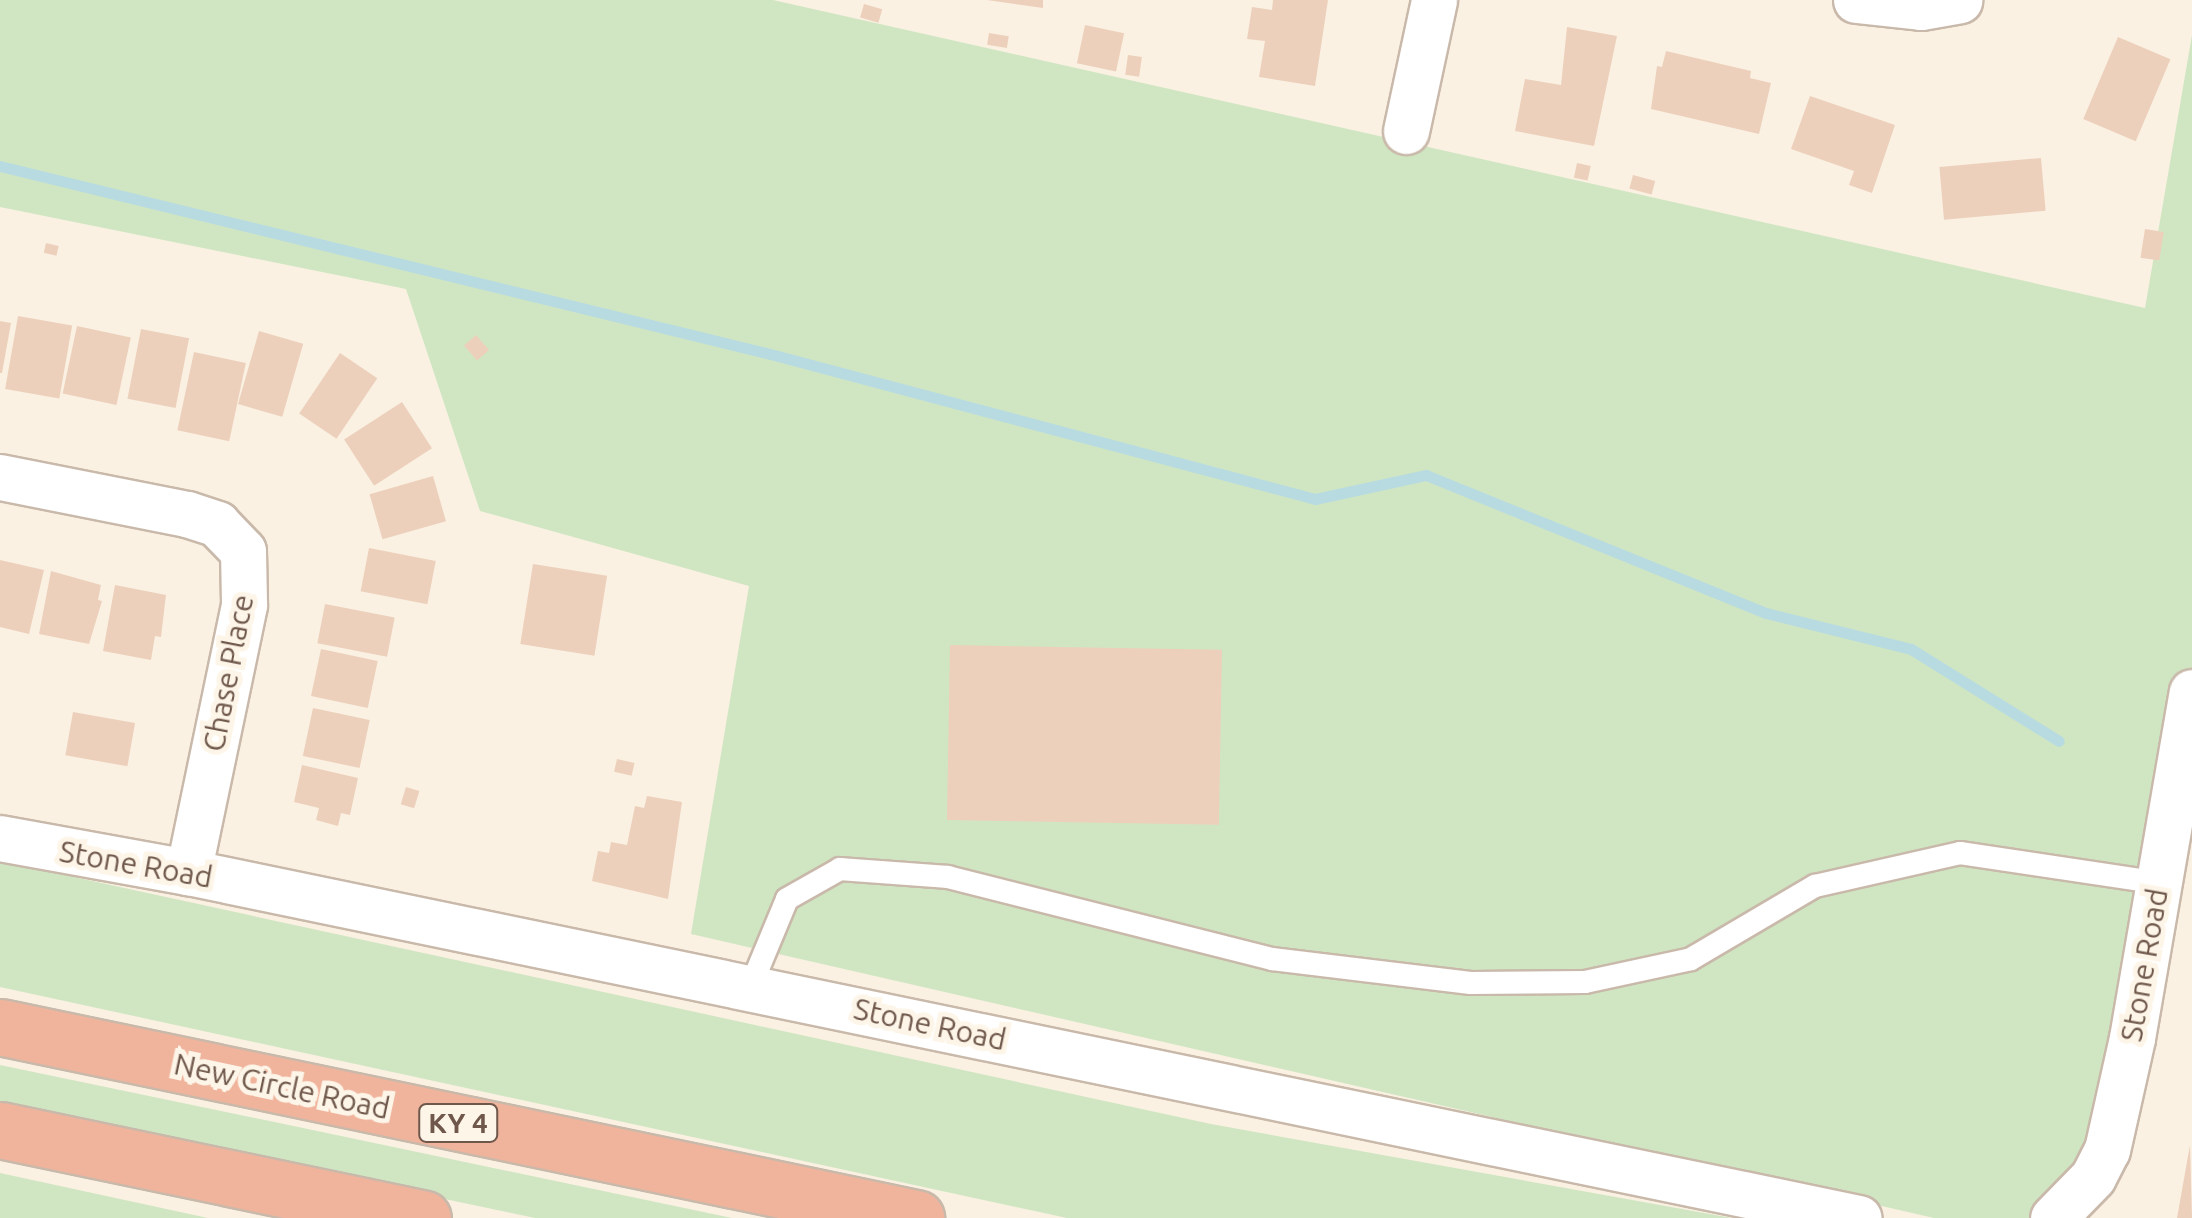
<!DOCTYPE html>
<style>
body{margin:0}
#map{position:relative;width:2192px;height:1218px;overflow:hidden;background:#faf1e2;font-family:Ubuntu,sans-serif}
div>[style]{position:absolute}
[style*='--x']{left:calc(var(--x)*1px);top:calc(var(--y)*1px);width:calc(var(--w)*1px);rotate:calc(var(--a)*1deg)}
.green>*{inset:0;background:#d0e6c2}
.stream>*{height:11px;margin:-5.5px;padding:0 5.5px;transform-origin:5.5px;border-radius:5.5px;background:#b8dbe1}
.building>*{inset:0;background:#edd0bc;transform-origin:0 0}
.roads{filter:drop-shadow(2px 0 #c9b9aa) drop-shadow(-2px 0 #c9b9aa) drop-shadow(0 2px #c9b9aa) drop-shadow(0 -2px #c9b9aa)}
.lane>*{height:22px;margin:-11px;padding:0 11px;transform-origin:11px;border-radius:11px;background:#fff}
.street>*{height:45px;margin:-22.5px;padding:0 22.5px;transform-origin:22.5px;border-radius:22.5px;background:#fff}
.highway>*{height:55px;margin:-27.5px;padding:0 27.5px;transform-origin:27.5px;border-radius:27.5px;background:#f0b49d}
span{translate:-50% -50%;white-space:nowrap;text-align:center;line-height:1.15;-webkit-text-stroke:10px #fdf5e8;paint-order:stroke}
.shield-label span{padding:2px 8px;background:#fdf5e8;border:2px solid;border-radius:8px;-webkit-text-stroke-width:0}
.shield-label{font-size:28px;color:#6f584b;font-weight:700}
.street-label{font-size:30px;color:#6f584b}
</style>
<div id="map">
<div class="green">
<div style="clip-path:polygon(0 0,773px 0,2145px 308px,2192px 35px,2192px 692px,2107px 1150px,2042px 1218px,1934px 1218px,691px 934px,749px 586px,480px 511px,406px 289px,0 207px)"></div>
<div style="clip-path:polygon(0 861px,1211px 1124px,1732px 1218px,1067px 1218px,0 987px)"></div>
<div style="clip-path:polygon(0 1065px,284px 1124px,732px 1218px,535px 1218px,0 1105px)"></div>
<div style="clip-path:polygon(0 1173px,208px 1218px,0 1218px)"></div>
</div>
<div class="stream">
<div style="--x:0;--y:166;--w:801;--a:13.72"></div>
<div style="--x:778;--y:356;--w:556;--a:14.91"></div>
<div style="--x:1315;--y:499;--w:114;--a:-12.2"></div>
<div style="--x:1426;--y:475;--w:367;--a:22.1"></div>
<div style="--x:1766;--y:613;--w:149;--a:13.9"></div>
<div style="--x:1911;--y:649;--w:174;--a:31.9"></div>
</div>
<div class="building">
<div style="clip-path:polygon(987px 0,1043px 0,1043px 8px)"></div>
<div style="clip-path:polygon(1273px 0,1328px 0,1315px 86px,1259px 77px,1265px 41px,1247px 39px,1252px 7px,1272px 10px)"></div>
<div style="left:864px;top:4px;width:19px;height:14px;rotate:16deg"></div>
<div style="left:1085px;top:25px;width:40px;height:39px;rotate:12deg"></div>
<div style="clip-path:polygon(1567px 27px,1617px 36px,1594px 146px,1515px 131px,1525px 79px,1561px 85px)"></div>
<div style="left:989px;top:33px;width:20px;height:12px;rotate:9deg"></div>
<div style="left:2118px;top:37px;width:57px;height:89px;rotate:23deg"></div>
<div style="clip-path:polygon(1666px 51px,1751px 71px,1750px 78px,1771px 83px,1759px 134px,1651px 109px,1657px 66px,1662px 67px)"></div>
<div style="left:1128px;top:55px;width:14px;height:20px;rotate:8deg"></div>
<div style="clip-path:polygon(1810px 96px,1895px 125px,1872px 193px,1849px 185px,1854px 171px,1791px 149px)"></div>
<div style="left:2041px;top:158px;width:53px;height:102px;rotate:85deg"></div>
<div style="left:1577px;top:163px;width:14px;height:15px;rotate:12deg"></div>
<div style="left:1633px;top:175px;width:23px;height:14px;rotate:15deg"></div>
<div style="left:2145px;top:229px;width:19px;height:29px;rotate:9deg"></div>
<div style="left:46px;top:243px;width:13px;height:10px;rotate:13deg"></div>
<div style="left:18px;top:316px;width:55px;height:74px;rotate:10deg"></div>
<div style="clip-path:polygon(0 321px,11px 323px,2px 373px,0 373px)"></div>
<div style="left:77px;top:326px;width:55px;height:69px;rotate:12deg"></div>
<div style="left:141px;top:329px;width:49px;height:71px;rotate:11deg"></div>
<div style="left:259px;top:331px;width:46px;height:76px;rotate:16deg"></div>
<div style="left:476px;top:335px;width:20px;height:16px;rotate:49deg"></div>
<div style="left:194px;top:352px;width:53px;height:80px;rotate:12deg"></div>
<div style="left:340px;top:353px;width:45px;height:73px;rotate:34deg"></div>
<div style="left:402px;top:402px;width:55px;height:69px;rotate:57deg"></div>
<div style="left:433px;top:476px;width:47px;height:66px;rotate:74deg"></div>
<div style="left:369px;top:548px;width:68px;height:44px;rotate:11deg"></div>
<div style="clip-path:polygon(0 560px,44px 570px,29px 634px,0 627px)"></div>
<div style="left:533px;top:564px;width:75px;height:81px;rotate:9deg"></div>
<div style="clip-path:polygon(51px 571px,101px 585px,98px 600px,102px 601px,89px 644px,39px 634px)"></div>
<div style="clip-path:polygon(115px 585px,166px 595px,161px 637px,155px 636px,151px 660px,103px 651px)"></div>
<div style="left:325px;top:604px;width:71px;height:40px;rotate:11deg"></div>
<div style="left:950px;top:645px;width:272px;height:175px;rotate:1deg"></div>
<div style="left:321px;top:649px;width:58px;height:48px;rotate:12deg"></div>
<div style="left:313px;top:708px;width:58px;height:49px;rotate:12deg"></div>
<div style="left:73px;top:712px;width:63px;height:44px;rotate:10deg"></div>
<div style="left:617px;top:759px;width:18px;height:13px;rotate:13deg"></div>
<div style="clip-path:polygon(302px 765px,358px 778px,350px 815px,341px 813px,338px 826px,316px 820px,319px 808px,294px 802px)"></div>
<div style="left:406px;top:787px;width:14px;height:18px;rotate:17deg"></div>
<div style="clip-path:polygon(647px 796px,682px 802px,668px 899px,592px 881px,598px 851px,609px 853px,611px 842px,627px 845px,635px 806px,644px 808px)"></div>
<div style="clip-path:polygon(2190px 1145px,2192px 1218px,2177px 1218px)"></div>
</div>
<div class="roads">
<div class="lane">
<div style="--x:750;--y:988;--w:96;--a:-67.4"></div>
<div style="--x:787;--y:899;--w:61;--a:-29.5"></div>
<div style="--x:840;--y:869;--w:108;--a:4.2"></div>
<div style="--x:948;--y:877;--w:334;--a:14.2"></div>
<div style="--x:1272;--y:959;--w:200;--a:6.9"></div>
<div style="--x:1471;--y:983;--w:114;--a:-0.5"></div>
<div style="--x:1585;--y:982;--w:108;--a:-12.2"></div>
<div style="--x:1691;--y:959;--w:144;--a:-30.5"></div>
<div style="--x:1815;--y:886;--w:149;--a:-12.8"></div>
<div style="--x:1960;--y:853;--w:202;--a:8.5"></div>
</div>
<div class="street">
<div style="--x:1856;--y:0;--w:65;--a:6.1"></div>
<div style="--x:1921;--y:7;--w:39;--a:-10"></div>
<div style="--x:1406;--y:131;--w:134;--a:-77.9"></div>
<div style="--x:0;--y:477;--w:191;--a:11.2"></div>
<div style="--x:187;--y:514;--w:32;--a:18"></div>
<div style="--x:217;--y:524;--w:37;--a:46"></div>
<div style="--x:243;--y:551;--w:54;--a:88.9"></div>
<div style="--x:244;--y:605;--w:273;--a:101.8"></div>
<div style="--x:0;--y:838;--w:191;--a:10.3"></div>
<div style="--x:188;--y:872;--w:1706;--a:11.7"></div>
<div style="--x:2053;--y:1218;--w:57;--a:-45.7"></div>
<div style="--x:2093;--y:1177;--w:30;--a:-63"></div>
<div style="--x:2107;--y:1150;--w:115;--a:-77.4"></div>
<div style="--x:2132;--y:1038;--w:351;--a:-80.2"></div>
</div>
<div class="highway">
<div style="--x:0;--y:1027;--w:936;--a:11.78"></div>
<div style="--x:0;--y:1130;--w:432;--a:11.8"></div>
</div>
</div>
<div class="shield-label">
<span style="left:458px;top:1123px">KY 4</span>
</div>
<div class="street-label">
<span style="left:228px;top:673px;rotate:-79deg">Chase Place</span>
<span style="left:136px;top:864px;rotate:10deg">Stone Road</span>
<span style="left:2144px;top:965px;rotate:-80deg">Stone Road</span>
<span style="left:930px;top:1024px;rotate:12deg">Stone Road</span>
<span style="left:282px;top:1086px;rotate:12deg">New Circle Road</span>
</div>
</div>
